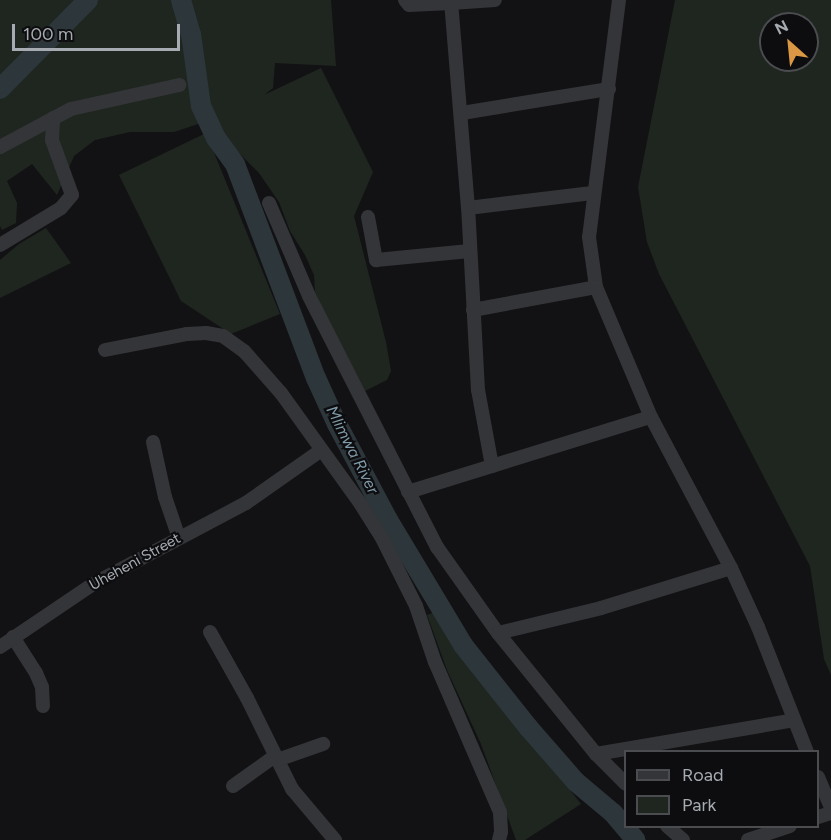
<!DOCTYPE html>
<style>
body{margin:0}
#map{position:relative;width:831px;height:840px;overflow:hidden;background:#121214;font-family:Figtree,sans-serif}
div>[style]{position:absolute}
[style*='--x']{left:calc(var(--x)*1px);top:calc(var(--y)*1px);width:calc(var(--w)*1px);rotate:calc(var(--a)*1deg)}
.green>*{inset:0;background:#1f261f}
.river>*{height:20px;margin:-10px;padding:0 10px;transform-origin:10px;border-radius:10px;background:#2d363b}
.street>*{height:14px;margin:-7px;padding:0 7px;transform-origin:7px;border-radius:7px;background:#343538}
span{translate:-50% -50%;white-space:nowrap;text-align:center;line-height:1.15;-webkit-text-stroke:4.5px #0d0d0f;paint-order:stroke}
.street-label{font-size:15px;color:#a6abb2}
.water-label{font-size:16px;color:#809baa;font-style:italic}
.legend{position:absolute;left:624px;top:750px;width:195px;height:78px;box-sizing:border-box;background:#0d0d0f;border:2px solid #4a4c50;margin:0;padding:8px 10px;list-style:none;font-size:18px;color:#a6abb2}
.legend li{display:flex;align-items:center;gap:12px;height:30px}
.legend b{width:30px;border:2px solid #4a4c50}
.north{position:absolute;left:759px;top:12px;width:60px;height:60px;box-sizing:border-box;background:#0d0d0f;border:2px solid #4a4c50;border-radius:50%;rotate:333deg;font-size:16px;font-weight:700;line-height:24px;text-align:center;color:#a6abb2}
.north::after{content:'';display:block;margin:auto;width:21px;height:27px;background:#da9744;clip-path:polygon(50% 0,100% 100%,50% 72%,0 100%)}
.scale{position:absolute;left:12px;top:24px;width:168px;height:27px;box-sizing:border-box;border:3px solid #a6abb2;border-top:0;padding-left:8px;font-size:18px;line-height:21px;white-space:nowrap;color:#a6abb2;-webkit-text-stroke:4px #0d0d0f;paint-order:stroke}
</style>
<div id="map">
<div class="green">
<div style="clip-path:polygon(0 0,331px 0,336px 66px,275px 63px,273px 88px,264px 95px,321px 68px,373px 172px,354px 216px,386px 342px,391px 371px,387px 380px,365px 391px,322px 308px,315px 292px,314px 275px,305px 255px,290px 231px,279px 202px,259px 173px,230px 144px,216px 118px,174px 132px,130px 132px,95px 140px,74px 156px,57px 195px,32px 164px,7px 181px,17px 203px,16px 223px,2px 230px,0 226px)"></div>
<div style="clip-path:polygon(evenodd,675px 0,831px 0,831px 675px,824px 659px,810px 566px,659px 274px,647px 242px,638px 187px,675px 0,771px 24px,807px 24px,807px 60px,771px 60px,771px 24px)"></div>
<div style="clip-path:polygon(206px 133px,280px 314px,231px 334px,181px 301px,119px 175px)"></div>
<div style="clip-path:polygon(46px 228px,71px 263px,0 298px,0 260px,19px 244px)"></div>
<div style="clip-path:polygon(435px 612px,476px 671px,581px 804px,525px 840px,516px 840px,481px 744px,447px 670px,427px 615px)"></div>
</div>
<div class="river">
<div style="--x:181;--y:0;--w:35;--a:74"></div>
<div style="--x:191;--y:34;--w:73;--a:82.1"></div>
<div style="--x:201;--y:106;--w:35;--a:65"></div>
<div style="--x:216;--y:138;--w:32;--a:54"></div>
<div style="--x:235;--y:164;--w:229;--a:69.3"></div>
<div style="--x:316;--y:378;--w:51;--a:65.5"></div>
<div style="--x:337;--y:424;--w:109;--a:62"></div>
<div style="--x:388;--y:520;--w:146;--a:59"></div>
<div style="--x:463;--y:645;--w:105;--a:51.6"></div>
<div style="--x:528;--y:727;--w:73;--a:48.9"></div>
<div style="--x:576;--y:782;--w:48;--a:40"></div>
<div style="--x:613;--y:813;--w:35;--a:50"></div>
<div style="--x:0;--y:89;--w:125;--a:-45.3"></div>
</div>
<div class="street">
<div style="--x:405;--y:0;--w:6;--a:51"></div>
<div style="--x:409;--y:5;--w:42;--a:-2.7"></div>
<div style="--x:619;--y:0;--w:239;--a:97.2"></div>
<div style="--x:589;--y:237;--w:50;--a:82"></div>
<div style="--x:596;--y:287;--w:141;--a:67.1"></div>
<div style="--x:651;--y:417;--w:171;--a:62.1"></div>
<div style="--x:731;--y:568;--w:65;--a:65.4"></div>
<div style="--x:758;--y:627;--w:134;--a:68.6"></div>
<div style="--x:462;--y:113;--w:149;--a:-9.3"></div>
<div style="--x:0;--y:147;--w:81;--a:-28.2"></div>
<div style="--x:71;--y:109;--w:111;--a:-12.5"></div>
<div style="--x:269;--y:203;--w:101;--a:66.7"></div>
<div style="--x:309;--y:296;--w:282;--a:63"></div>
<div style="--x:437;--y:547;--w:105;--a:54.7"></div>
<div style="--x:498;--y:633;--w:156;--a:51"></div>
<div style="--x:596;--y:754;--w:42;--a:45"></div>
<div style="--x:468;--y:208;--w:125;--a:-6.9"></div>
<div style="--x:368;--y:217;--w:44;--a:79.5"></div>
<div style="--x:376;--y:260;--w:94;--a:-5.5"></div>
<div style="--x:0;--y:245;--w:71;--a:-31.2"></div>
<div style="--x:61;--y:208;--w:17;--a:-50"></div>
<div style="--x:72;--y:195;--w:59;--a:-110"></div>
<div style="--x:52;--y:140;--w:22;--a:-87"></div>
<div style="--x:473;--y:310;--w:125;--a:-10.6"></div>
<div style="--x:105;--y:350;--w:84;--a:-11"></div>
<div style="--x:187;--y:334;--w:19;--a:-3"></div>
<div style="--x:206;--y:333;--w:17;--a:10"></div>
<div style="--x:223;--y:336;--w:26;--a:36"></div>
<div style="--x:244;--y:351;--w:56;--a:48.6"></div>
<div style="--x:281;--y:393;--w:135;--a:54.3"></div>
<div style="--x:360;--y:503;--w:41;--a:57.8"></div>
<div style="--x:382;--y:538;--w:76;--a:63.4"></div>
<div style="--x:416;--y:606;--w:59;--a:71.3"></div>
<div style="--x:435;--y:662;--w:163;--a:66.6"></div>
<div style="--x:500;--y:812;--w:20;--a:87"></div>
<div style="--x:501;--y:832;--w:8;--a:104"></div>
<div style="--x:153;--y:442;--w:56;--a:77.7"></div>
<div style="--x:165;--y:497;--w:43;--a:71.1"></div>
<div style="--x:492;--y:466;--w:77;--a:-100.4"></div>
<div style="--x:478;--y:390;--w:182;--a:-93.1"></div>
<div style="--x:468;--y:208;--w:206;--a:-94.7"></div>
<div style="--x:451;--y:3;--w:44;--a:-3.9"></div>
<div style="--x:408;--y:492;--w:254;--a:-17.2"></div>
<div style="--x:210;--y:632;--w:76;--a:60.7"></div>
<div style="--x:247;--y:698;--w:102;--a:63.7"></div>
<div style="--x:292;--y:789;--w:67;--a:49.9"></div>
<div style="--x:498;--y:633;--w:106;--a:-13.6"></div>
<div style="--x:601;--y:608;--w:136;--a:-17.1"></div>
<div style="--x:13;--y:637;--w:43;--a:57.4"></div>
<div style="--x:36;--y:673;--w:15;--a:67"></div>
<div style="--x:42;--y:687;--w:19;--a:87"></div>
<div style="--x:0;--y:647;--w:112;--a:-34.1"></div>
<div style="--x:93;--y:584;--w:173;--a:-27.9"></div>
<div style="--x:246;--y:503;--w:90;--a:-35.1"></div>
<div style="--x:596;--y:754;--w:201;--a:-9.7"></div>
<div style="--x:277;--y:760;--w:49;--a:-19.2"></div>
<div style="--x:818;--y:777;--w:33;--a:67"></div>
<div style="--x:233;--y:786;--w:52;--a:-35.5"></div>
<div style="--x:818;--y:817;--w:14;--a:-17"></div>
<div style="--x:667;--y:826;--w:21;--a:41"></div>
<div style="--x:748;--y:840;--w:44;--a:-18.4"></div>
</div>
<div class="street-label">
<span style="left:135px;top:562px;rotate:-29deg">Uheheni Street</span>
</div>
<div class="water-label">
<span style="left:352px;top:450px;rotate:63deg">Mlimwa River</span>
</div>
<ul class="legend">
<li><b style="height:8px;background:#343538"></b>Road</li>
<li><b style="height:16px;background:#1f261f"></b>Park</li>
</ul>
<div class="north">N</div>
<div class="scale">100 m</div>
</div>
